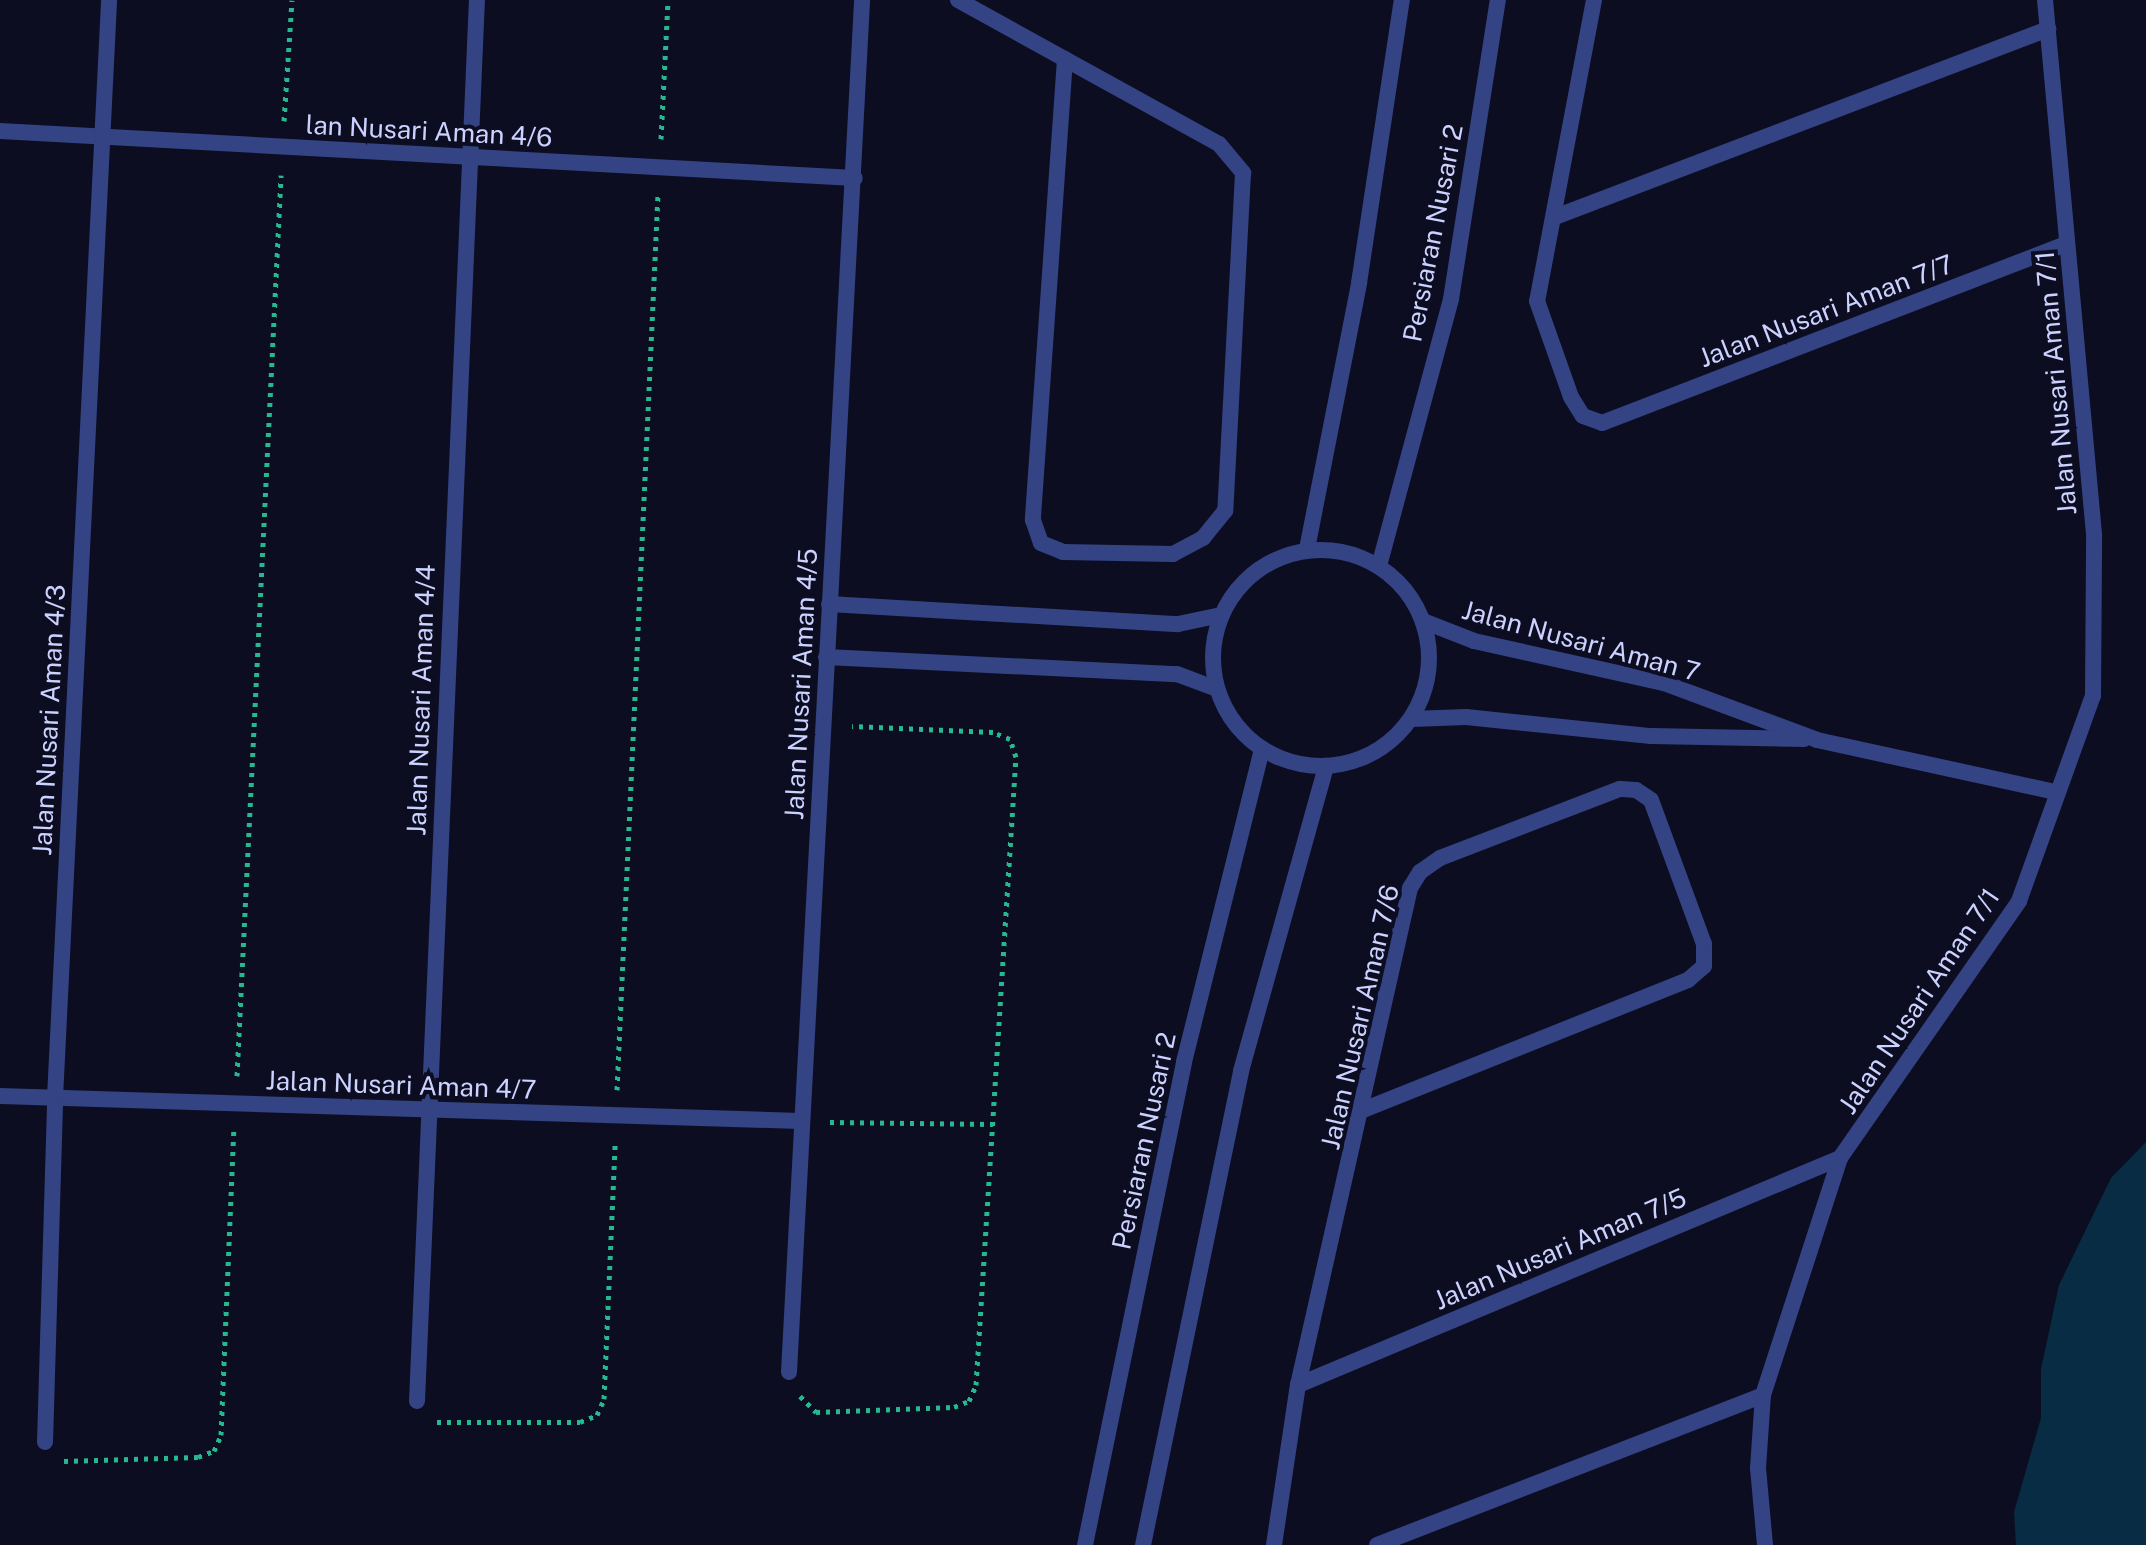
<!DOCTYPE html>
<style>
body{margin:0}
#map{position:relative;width:2146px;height:1545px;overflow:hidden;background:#0c0d21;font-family:"Public Sans",sans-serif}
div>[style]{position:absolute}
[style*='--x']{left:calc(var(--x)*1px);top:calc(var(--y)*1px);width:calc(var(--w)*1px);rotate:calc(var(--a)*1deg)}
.water>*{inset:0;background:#082c43}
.path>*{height:5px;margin-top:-2.5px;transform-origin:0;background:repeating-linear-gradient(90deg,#26b88e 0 4px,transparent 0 10px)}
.service>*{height:16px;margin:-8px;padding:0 8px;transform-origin:8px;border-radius:8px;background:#344383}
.minor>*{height:16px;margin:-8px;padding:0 8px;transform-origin:8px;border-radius:8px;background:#344383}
.tertiary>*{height:16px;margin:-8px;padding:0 8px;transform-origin:8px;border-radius:8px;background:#344383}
.tertiary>.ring{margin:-8px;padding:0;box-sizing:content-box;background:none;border:16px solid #344383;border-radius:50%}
span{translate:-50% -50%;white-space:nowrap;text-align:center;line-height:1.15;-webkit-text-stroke:8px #0c0d21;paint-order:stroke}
.street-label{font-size:26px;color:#ccd2ff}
</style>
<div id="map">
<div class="water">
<div style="clip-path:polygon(2146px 1142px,2146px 1545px,2016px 1545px,2014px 1512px,2041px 1418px,2041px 1369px,2059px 1285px,2111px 1178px)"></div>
</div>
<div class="path">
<div style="--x:284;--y:121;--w:121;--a:-86.2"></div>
<div style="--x:661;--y:139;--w:139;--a:-87.1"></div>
<div style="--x:237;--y:1076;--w:902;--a:-87.2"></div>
<div style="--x:617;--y:1090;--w:898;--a:-87.38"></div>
<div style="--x:830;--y:1122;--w:163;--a:0.7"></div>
<div style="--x:800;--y:1396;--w:23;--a:45"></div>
<div style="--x:816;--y:1412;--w:138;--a:-2.1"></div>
<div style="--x:954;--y:1407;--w:16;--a:-22"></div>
<div style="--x:969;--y:1401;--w:17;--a:-66"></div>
<div style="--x:976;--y:1385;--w:629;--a:-86.36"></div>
<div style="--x:1016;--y:757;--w:19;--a:-108"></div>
<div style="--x:1010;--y:739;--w:18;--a:-158"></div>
<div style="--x:993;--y:732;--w:141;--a:-177.6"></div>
<div style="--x:437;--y:1422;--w:143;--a:0"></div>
<div style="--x:580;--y:1422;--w:18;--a:-22"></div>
<div style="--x:597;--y:1415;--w:17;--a:-66"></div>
<div style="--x:604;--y:1399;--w:255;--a:-87.5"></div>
<div style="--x:64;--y:1461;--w:134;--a:-1.7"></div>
<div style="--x:198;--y:1457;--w:17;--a:-21"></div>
<div style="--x:214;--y:1451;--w:17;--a:-66"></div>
<div style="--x:221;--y:1435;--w:305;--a:-87.6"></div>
</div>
<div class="service">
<div style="--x:1594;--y:0;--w:306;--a:100.7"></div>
<div style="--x:1537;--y:301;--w:102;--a:70.5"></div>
<div style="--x:1571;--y:397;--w:22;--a:58"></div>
<div style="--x:1583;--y:416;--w:20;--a:20"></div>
<div style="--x:1065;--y:59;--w:462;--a:94"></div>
<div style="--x:1033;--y:520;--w:24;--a:71"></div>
<div style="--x:1041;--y:543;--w:24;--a:22"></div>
<div style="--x:1063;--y:552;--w:110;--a:1"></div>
<div style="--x:1173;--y:554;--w:34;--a:-28"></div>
<div style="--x:1203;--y:538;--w:35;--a:-51"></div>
<div style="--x:1555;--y:217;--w:528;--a:-20.87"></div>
<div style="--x:1363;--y:1110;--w:350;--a:-21.8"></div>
<div style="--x:1688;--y:980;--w:21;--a:-41"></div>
<div style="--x:1704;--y:966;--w:22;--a:-90"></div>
<div style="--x:1704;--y:944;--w:153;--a:-110.2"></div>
<div style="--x:1651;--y:800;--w:18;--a:-146"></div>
<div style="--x:1636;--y:790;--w:16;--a:-176"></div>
<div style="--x:1377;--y:1545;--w:414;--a:-21.2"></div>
</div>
<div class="minor">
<div style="--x:958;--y:0;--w:298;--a:28.9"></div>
<div style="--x:1219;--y:144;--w:38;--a:50"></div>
<div style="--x:1243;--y:173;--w:338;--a:93"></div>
<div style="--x:0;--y:131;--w:856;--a:3.15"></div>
<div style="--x:1602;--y:423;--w:498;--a:-21.1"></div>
<div style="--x:829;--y:604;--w:350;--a:3.3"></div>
<div style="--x:1178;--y:624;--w:44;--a:-11.8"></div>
<div style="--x:1423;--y:621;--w:55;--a:21.4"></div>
<div style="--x:1474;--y:641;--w:195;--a:12.5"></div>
<div style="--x:1664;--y:683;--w:163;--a:20.4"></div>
<div style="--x:1817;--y:740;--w:245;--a:12.3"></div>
<div style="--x:826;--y:657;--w:351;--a:2.8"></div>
<div style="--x:1177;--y:674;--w:43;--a:20.6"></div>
<div style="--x:1411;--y:719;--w:55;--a:-2.1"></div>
<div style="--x:1466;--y:717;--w:186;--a:5.9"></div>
<div style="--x:1651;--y:736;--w:153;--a:1.1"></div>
<div style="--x:0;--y:1096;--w:800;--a:1.79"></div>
<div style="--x:789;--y:1372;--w:1374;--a:-86.95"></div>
<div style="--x:1298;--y:1385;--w:588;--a:-22.72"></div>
<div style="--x:417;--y:1401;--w:1402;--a:-87.55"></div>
<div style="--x:45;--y:1442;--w:344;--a:-88.3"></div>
<div style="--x:55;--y:1098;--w:1099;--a:-87.18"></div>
<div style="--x:1274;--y:1545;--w:162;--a:-81.5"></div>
<div style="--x:1298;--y:1385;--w:509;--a:-77.3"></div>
<div style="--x:1410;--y:888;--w:19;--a:-58"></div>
<div style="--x:1420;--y:872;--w:24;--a:-35"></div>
<div style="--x:1440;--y:858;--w:193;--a:-21"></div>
<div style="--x:1765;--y:1545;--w:77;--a:-95.2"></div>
<div style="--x:1758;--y:1468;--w:73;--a:-86.1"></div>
<div style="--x:1763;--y:1395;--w:249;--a:-72"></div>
<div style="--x:1840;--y:1158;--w:313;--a:-55.1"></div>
<div style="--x:2019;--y:901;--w:218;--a:-70.2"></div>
<div style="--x:2093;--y:696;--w:162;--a:-89.6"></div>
<div style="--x:2094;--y:534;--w:536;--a:-95.24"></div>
</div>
<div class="tertiary">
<div style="--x:1307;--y:549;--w:271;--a:-78.9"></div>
<div style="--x:1359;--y:283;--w:286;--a:-81.4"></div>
<div class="ring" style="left:1213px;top:550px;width:200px;height:200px"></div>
<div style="--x:1379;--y:566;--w:277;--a:-74.9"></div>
<div style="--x:1451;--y:299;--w:303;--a:-81.1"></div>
<div style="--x:1085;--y:1545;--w:493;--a:-78.4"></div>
<div style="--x:1184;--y:1062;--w:323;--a:-76"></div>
<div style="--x:1143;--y:1545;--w:484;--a:-78.3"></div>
<div style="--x:1241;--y:1071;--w:317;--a:-74.4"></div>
</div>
<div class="street-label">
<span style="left:429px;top:131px;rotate:3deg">lan Nusari Aman 4/6</span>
<span style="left:1433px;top:233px;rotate:-79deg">Persiaran Nusari 2</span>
<span style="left:1826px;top:311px;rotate:-21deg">Jalan Nusari Aman 7/7</span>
<span style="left:2056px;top:383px;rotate:-95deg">Jalan Nusari Aman 7/1</span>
<span style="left:1581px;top:641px;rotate:15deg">Jalan Nusari Aman 7</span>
<span style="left:801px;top:684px;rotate:-87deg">Jalan Nusari Aman 4/5</span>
<span style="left:421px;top:700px;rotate:-88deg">Jalan Nusari Aman 4/4</span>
<span style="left:49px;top:720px;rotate:-87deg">Jalan Nusari Aman 4/3</span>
<span style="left:1919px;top:1001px;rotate:-56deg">Jalan Nusari Aman 7/1</span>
<span style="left:1360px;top:1017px;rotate:-77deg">Jalan Nusari Aman 7/6</span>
<span style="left:401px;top:1085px;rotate:2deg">Jalan Nusari Aman 4/7</span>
<span style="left:1144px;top:1141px;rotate:-78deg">Persiaran Nusari 2</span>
<span style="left:1560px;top:1249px;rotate:-23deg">Jalan Nusari Aman 7/5</span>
</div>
</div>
